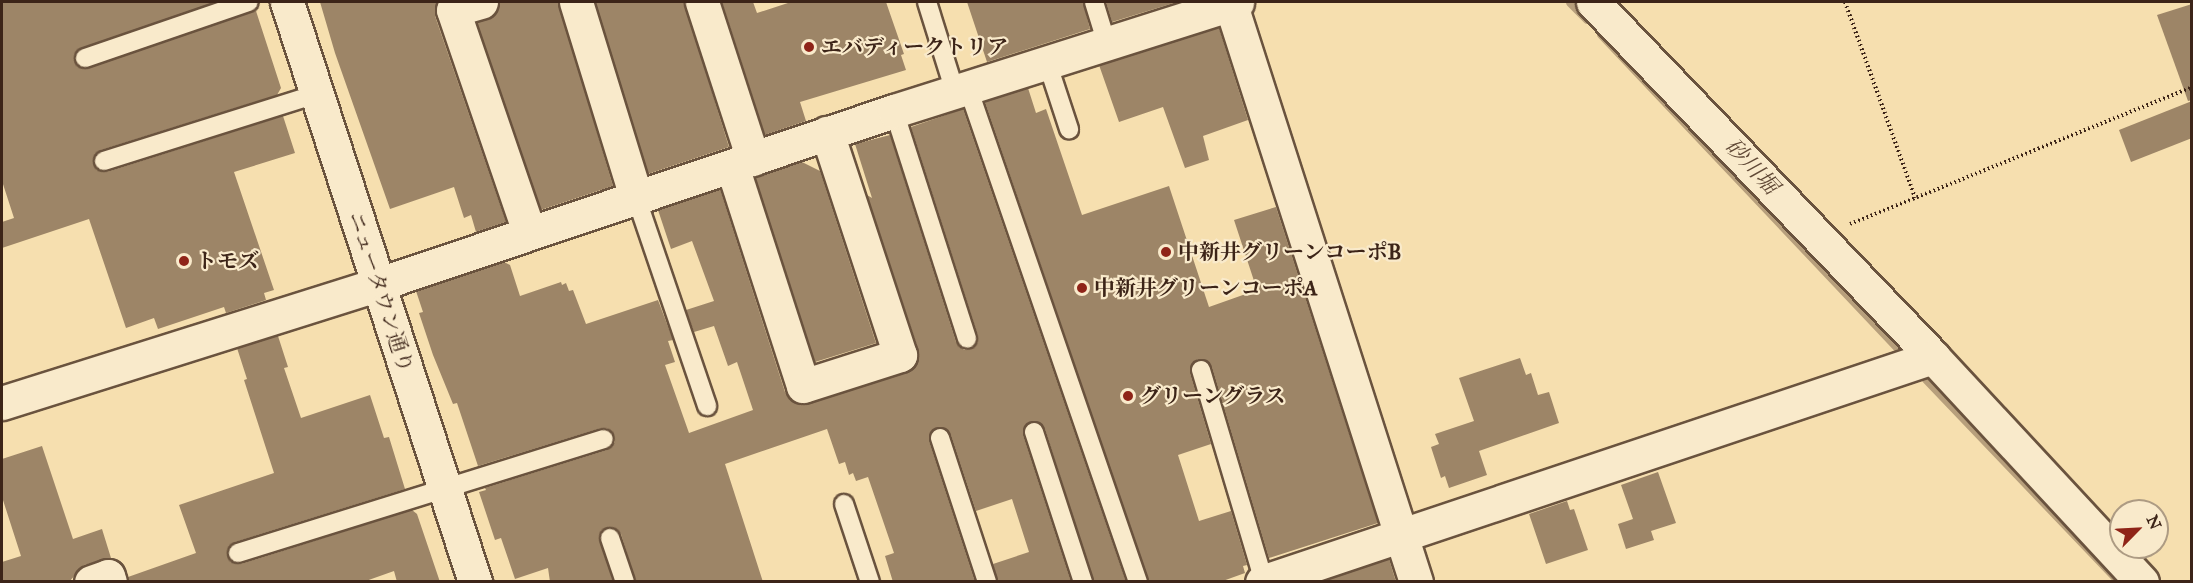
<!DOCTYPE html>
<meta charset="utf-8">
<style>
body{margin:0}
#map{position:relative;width:2193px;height:583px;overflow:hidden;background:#f6dfaf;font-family:"IM FELL Great Primer","Noto Serif JP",serif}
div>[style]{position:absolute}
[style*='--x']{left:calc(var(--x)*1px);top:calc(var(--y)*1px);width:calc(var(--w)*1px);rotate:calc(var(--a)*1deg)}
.stream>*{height:9px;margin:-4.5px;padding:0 4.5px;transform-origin:4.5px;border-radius:4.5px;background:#b79f7c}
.building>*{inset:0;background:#9d8567}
.path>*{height:4px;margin-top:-2px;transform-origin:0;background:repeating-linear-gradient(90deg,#3c2418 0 1.5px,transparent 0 4.5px)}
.roads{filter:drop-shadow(2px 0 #6a533e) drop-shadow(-2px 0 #6a533e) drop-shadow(0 2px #6a533e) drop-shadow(0 -2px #6a533e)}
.lane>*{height:18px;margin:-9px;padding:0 9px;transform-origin:9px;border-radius:9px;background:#f9eacb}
.street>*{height:33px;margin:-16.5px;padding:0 16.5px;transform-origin:16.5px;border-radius:16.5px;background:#f9eacb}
.secondary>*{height:33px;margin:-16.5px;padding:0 16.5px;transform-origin:16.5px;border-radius:16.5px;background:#f9eacb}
.dots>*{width:16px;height:16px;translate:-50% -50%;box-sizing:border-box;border:3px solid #f9eacb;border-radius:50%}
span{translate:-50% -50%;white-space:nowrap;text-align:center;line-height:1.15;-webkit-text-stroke:4.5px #f9eacb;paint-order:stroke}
.poi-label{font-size:21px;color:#3c2418;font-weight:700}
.left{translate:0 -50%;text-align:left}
.street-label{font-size:21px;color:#3c2418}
.water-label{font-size:22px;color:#614936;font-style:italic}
.frame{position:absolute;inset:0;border:3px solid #3c2418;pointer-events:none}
.north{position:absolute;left:2109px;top:499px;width:60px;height:60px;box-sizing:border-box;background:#f9eacb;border:2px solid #ad9b83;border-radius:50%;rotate:66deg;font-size:16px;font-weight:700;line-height:24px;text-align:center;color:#3c2418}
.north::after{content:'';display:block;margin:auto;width:21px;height:27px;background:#8f2418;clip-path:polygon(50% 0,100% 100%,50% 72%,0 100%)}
</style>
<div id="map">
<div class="stream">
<div style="--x:1570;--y:2;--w:24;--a:45"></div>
<div style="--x:1601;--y:34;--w:444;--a:46.6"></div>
<div style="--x:1926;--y:379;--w:274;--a:46.3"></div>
</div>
<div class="building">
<div style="clip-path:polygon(2px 2px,216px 2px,81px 48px,74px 55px,74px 61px,83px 69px,256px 11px,281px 88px,277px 95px,101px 150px,93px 159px,97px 170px,107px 172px,283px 116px,295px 153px,234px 172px,274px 290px,264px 293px,266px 300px,226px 313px,224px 307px,158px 329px,154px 318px,126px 328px,89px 219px,2px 248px,2px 222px,14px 218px,2px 181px)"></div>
<div style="clip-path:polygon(320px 2px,437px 2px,435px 16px,506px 222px,476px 232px,471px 215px,464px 218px,454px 187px,390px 209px,335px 53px)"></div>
<div style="clip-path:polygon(499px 2px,558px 2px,613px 186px,541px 210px,477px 23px,494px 15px)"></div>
<div style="clip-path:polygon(595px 2px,684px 2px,729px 147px,648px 174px)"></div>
<div style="clip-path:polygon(722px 2px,753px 2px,757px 13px,791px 2px,886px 2px,904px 54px,901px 55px,906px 70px,800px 102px,806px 121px,765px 135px)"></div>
<div style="clip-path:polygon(967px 2px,1083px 2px,1090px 29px,987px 62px)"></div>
<div style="clip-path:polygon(1106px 2px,1177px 2px,1112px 22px)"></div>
<div style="clip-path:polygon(2192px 4px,2192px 100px,2188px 101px,2157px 15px)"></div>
<div style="clip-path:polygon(1219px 28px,1248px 120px,1203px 136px,1209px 160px,1185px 168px,1163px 107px,1119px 122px,1099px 65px)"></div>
<div style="clip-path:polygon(1028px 88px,1036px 113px,1046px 109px,1082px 215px,1169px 186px,1209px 307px,1257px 290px,1234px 220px,1276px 207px,1378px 523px,1269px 558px,1212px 367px,1208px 361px,1198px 359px,1192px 363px,1190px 373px,1211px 444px,1178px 455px,1199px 521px,1231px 511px,1247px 565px,1243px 566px,1245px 573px,1220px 582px,1149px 582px,985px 102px)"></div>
<div style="clip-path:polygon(2192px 101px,2192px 138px,2131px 162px,2119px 130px)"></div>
<div style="clip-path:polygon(963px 109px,1126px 582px,1094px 582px,1045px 429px,1036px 421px,1025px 425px,1023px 435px,1071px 582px,998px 582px,993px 564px,1029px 552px,1012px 499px,976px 511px,951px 435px,942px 427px,931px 431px,929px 441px,975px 582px,893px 582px,885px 556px,894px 553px,868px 477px,856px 481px,853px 473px,849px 475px,845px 462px,839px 464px,827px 429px,725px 464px,763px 582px,636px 582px,621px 534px,612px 527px,602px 530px,599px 536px,613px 582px,550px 582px,548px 568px,515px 579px,501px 538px,495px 540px,479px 492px,486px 490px,485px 488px,607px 450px,615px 442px,614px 435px,607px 428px,601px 428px,478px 466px,457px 403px,453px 404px,433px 355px,419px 313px,423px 312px,416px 291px,504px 262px,510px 265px,520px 296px,561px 282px,562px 285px,566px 283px,569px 291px,573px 290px,586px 324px,658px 300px,673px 340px,668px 341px,675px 362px,665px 365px,689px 433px,753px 410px,737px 362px,728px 366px,714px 326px,694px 332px,686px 310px,714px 301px,692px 241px,671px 249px,658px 210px,720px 189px,785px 392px,790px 399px,798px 404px,809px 404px,906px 373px,914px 367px,918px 359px,918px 349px,867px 195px,872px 198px,855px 144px,890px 135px,956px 342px,964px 350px,971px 349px,978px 342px,978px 336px,911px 127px)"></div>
<div style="clip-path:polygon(802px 162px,820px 171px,876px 343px,815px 362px,755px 177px)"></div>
<div style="clip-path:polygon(278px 336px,288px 367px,284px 368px,301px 418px,370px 395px,384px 438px,389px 437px,405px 489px,235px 542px,227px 550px,230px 561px,241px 564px,412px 510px,417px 514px,440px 582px,397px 582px,394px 571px,363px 582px,128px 582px,128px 577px,196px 553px,179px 505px,274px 473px,244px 380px,247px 379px,237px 348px)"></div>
<div style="clip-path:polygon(1520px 358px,1526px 375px,1531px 373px,1538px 395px,1549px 392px,1559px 423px,1479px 451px,1487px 475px,1449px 488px,1445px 476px,1441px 478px,1431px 447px,1439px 444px,1435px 434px,1474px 421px,1459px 378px)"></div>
<div style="clip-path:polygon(42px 446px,73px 539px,102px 529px,111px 558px,84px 565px,69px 582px,2px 582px,2px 562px,21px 556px,2px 497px,2px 459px)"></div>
<div style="clip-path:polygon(1658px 472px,1676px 523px,1651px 531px,1654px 540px,1626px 549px,1618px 524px,1633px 519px,1621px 485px)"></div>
<div style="clip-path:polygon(1567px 501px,1570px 510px,1574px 509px,1588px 550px,1546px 564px,1529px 514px)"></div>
<div style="clip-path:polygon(1389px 559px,1396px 582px,1322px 582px)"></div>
</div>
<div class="path">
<div style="--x:1845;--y:2;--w:208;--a:70.3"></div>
<div style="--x:1850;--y:224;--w:368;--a:-21.8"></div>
</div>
<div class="roads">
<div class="lane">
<div style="--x:927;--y:2;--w:94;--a:72.7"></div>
<div style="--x:1094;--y:2;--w:41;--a:72.9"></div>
<div style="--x:85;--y:58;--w:173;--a:-18.9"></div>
<div style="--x:1047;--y:62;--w:71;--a:71.8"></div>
<div style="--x:968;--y:88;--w:522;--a:71.01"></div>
<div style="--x:894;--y:111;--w:239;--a:72.2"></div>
<div style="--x:104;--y:161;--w:223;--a:-17.5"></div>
<div style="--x:636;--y:197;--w:221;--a:71.2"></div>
<div style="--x:1201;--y:370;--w:220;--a:73.4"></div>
<div style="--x:1034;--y:432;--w:158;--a:71.9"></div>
<div style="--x:940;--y:438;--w:151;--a:71.9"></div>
<div style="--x:844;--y:504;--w:82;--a:71.6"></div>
<div style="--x:610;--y:538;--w:46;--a:71.2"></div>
<div style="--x:238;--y:553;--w:383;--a:-17.3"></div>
</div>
<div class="street">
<div style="--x:481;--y:2;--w:29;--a:164"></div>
<div style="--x:453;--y:10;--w:235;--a:71.1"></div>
<div style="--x:576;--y:2;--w:204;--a:72.9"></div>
<div style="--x:702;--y:2;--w:165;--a:72"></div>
<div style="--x:1230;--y:2;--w:609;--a:72.22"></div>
<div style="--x:1593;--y:2;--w:492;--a:46.2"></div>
<div style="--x:1933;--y:357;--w:307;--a:47.1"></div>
<div style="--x:732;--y:166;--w:231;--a:72.1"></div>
<div style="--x:803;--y:386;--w:102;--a:-17.7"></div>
<div style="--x:900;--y:355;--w:234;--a:-108.2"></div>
<div style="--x:2;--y:403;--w:395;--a:-17.5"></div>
<div style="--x:379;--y:284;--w:543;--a:-18.57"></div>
<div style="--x:894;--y:111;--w:360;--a:-17.6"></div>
<div style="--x:91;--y:582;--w:18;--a:-19"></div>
<div style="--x:108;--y:576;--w:6;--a:72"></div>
<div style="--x:1262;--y:582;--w:708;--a:-18.54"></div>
</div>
<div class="secondary">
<div style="--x:287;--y:2;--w:610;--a:72.04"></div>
</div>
</div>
<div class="dots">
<div style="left:809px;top:47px;background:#8f2418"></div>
<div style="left:1166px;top:252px;background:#8f2418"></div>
<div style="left:184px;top:261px;background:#8f2418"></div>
<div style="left:1082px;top:288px;background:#8f2418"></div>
<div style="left:1128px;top:396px;background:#8f2418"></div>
</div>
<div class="poi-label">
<span class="left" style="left:821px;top:47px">エバディークトリア</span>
<span class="left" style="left:1178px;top:252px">中新井グリーンコーポB</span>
<span class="left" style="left:196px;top:261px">トモズ</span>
<span class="left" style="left:1094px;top:288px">中新井グリーンコーポA</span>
<span class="left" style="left:1140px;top:396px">グリーングラス</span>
</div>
<div class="street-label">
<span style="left:381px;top:292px;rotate:72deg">ニュータウン通り</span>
</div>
<div class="water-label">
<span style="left:1752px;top:166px;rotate:47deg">砂川堀</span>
</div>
<div class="frame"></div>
<div class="north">N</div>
</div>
